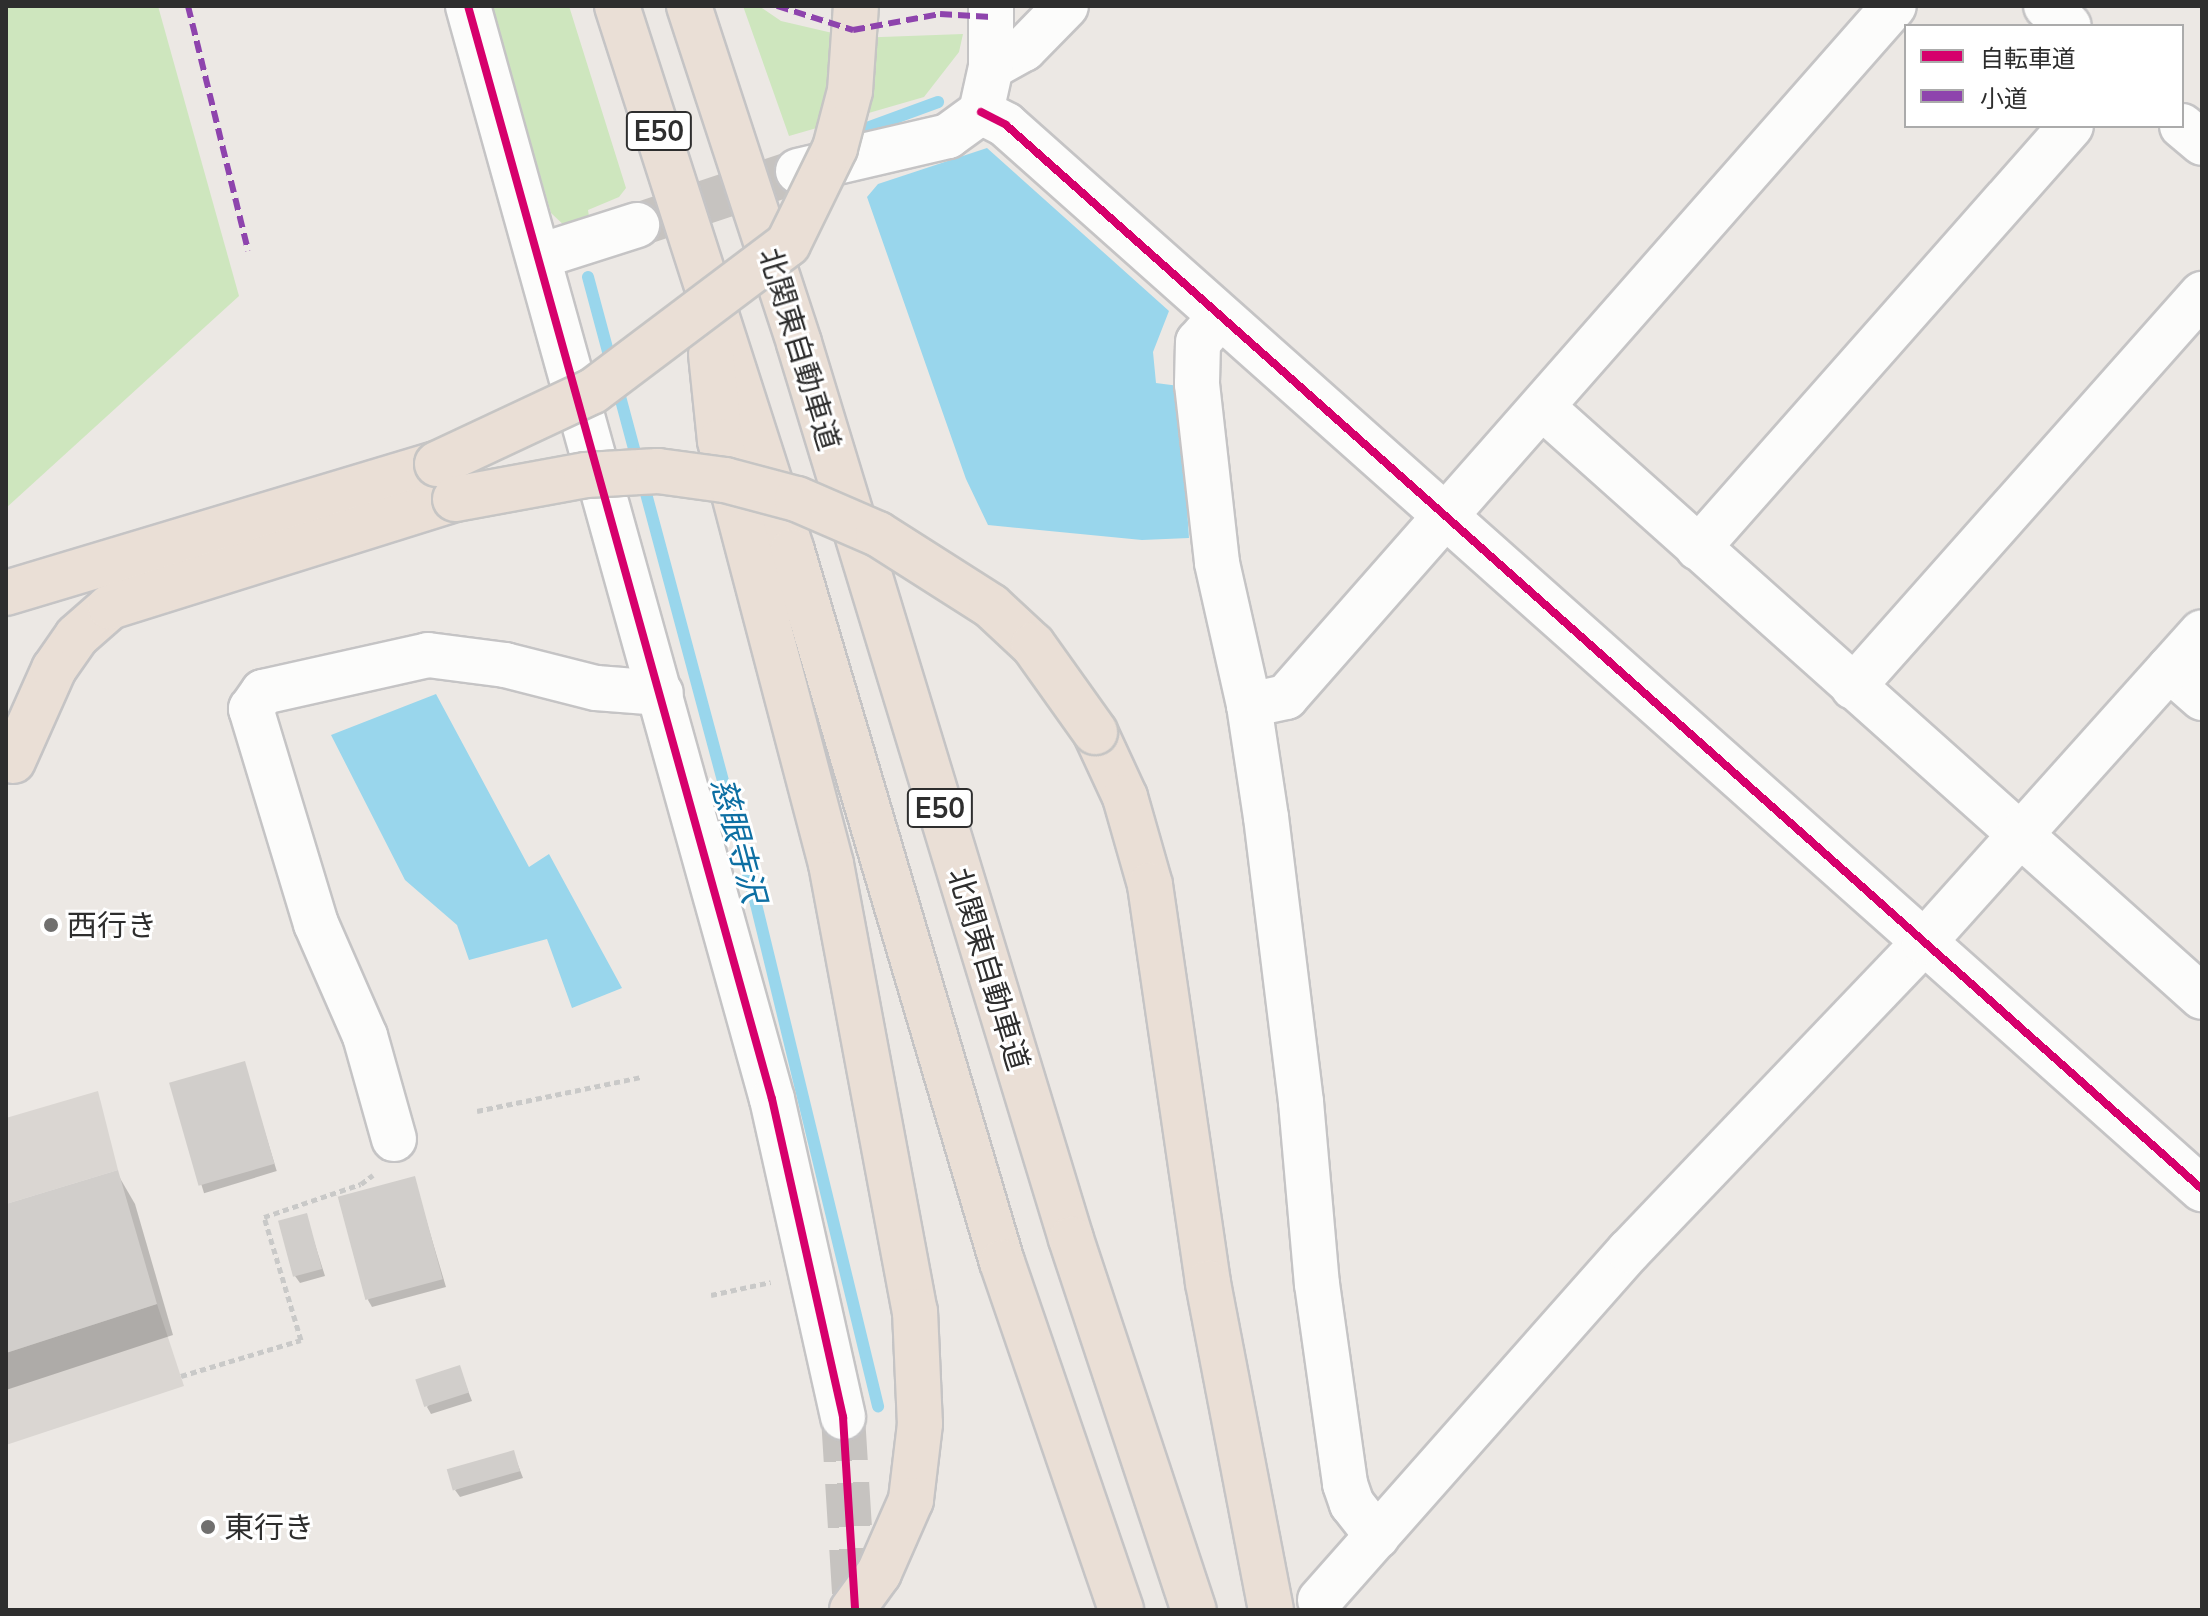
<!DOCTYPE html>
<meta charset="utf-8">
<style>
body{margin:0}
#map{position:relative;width:2208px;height:1616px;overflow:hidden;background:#ece8e4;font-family:Mulish,"Noto Sans JP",sans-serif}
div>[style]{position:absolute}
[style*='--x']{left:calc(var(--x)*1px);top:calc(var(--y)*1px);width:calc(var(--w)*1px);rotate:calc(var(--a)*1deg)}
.green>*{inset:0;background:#cee6be}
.plaza>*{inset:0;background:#dad6d2}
.water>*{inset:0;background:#99d6ec}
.shadow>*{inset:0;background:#0003;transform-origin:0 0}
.stream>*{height:12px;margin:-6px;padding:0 6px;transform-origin:6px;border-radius:6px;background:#99d6ec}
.building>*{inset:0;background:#d1cecb;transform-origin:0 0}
.minor-tunnel>*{height:44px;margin-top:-22px;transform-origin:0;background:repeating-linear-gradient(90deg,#c6c3c0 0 44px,transparent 0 66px)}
.path>*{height:5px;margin-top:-2.5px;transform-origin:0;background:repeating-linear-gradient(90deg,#c9c9c8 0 6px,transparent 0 10px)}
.roads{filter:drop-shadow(2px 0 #c5c4c5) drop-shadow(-2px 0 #c5c4c5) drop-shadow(0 2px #c5c4c5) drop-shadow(0 -2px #c5c4c5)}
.minor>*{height:44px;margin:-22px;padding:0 22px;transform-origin:22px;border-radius:22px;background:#fcfcfb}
.highway>*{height:44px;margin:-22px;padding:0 22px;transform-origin:22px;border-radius:22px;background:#eadfd6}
.bridges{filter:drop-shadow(2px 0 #c6c5c4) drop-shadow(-2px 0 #c6c5c4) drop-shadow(0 2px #c6c5c4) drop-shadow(0 -2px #c6c5c4)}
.highway-bridge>*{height:44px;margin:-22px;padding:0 22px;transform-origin:22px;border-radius:22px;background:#eadfd6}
.quiet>*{height:6px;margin-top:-3px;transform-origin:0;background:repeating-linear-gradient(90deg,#8e44ad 0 12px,transparent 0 18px)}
.cycleway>*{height:8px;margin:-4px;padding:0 4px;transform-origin:4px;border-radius:4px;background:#d6006c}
.dots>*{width:22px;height:22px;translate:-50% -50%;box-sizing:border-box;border:4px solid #fff;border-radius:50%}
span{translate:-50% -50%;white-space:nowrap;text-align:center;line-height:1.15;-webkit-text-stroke:6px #fff;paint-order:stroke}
.shield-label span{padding:2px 6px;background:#fff;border:2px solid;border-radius:6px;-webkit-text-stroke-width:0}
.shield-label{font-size:28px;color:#2e2e2e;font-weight:700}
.street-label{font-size:30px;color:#2e2e2e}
.poi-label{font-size:30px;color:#2e2e2e}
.left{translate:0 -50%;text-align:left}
.water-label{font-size:32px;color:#0d6fa3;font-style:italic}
.frame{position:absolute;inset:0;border:8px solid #2e2e2e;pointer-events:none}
.legend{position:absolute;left:1904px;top:24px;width:280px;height:104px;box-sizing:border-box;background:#fff;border:2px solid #ababab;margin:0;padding:10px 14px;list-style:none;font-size:24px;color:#2e2e2e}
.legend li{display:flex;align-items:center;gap:16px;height:40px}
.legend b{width:40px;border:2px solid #ababab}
</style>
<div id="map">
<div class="green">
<div style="clip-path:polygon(6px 6px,158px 6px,239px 296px,6px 508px)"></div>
<div style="clip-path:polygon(491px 6px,569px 6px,626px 188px,619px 197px,588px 210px,590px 223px,567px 228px,551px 213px)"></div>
<div style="clip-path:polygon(743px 6px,759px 6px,781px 21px,854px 38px,963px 34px,959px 52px,924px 97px,789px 136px)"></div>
</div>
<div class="plaza">
<div style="clip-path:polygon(98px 1091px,118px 1170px,6px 1204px,6px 1118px)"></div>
<div style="clip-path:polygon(157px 1304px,184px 1386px,6px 1445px,6px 1353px)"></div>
</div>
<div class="water">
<div style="clip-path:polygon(987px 148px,1169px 311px,1153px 352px,1156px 383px,1179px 386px,1189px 538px,1142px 540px,988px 525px,966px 479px,867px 197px,878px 184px)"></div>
<div style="clip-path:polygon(436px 694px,529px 867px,549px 854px,622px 988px,572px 1008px,547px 939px,469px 960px,457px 925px,405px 880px,331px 735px)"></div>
</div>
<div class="shadow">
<div style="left:244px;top:1064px;width:112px;height:76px;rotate:73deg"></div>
<div style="clip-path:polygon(117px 1173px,135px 1204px,173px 1335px,6px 1390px,6px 1207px)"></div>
<div style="clip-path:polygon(414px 1179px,446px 1287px,372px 1307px,368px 1300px)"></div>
<div style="clip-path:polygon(306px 1216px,325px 1276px,300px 1283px,295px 1276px)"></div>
<div style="clip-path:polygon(459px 1367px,472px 1401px,431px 1414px,427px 1407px)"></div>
<div style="clip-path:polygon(513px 1452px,523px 1478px,460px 1497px,455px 1490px)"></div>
</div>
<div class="stream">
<div style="--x:848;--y:135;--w:96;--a:-20.1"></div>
<div style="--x:588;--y:277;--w:649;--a:75"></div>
<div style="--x:756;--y:904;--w:517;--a:76.34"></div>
</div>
<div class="building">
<div style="left:245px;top:1061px;width:107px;height:79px;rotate:74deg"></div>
<div style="clip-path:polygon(118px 1170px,157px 1304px,6px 1353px,6px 1204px)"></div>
<div style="left:415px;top:1176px;width:107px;height:80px;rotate:75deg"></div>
<div style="left:307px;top:1213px;width:58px;height:30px;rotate:75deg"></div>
<div style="left:460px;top:1365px;width:29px;height:47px;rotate:72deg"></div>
<div style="left:514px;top:1450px;width:22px;height:70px;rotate:74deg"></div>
</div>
<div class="minor-tunnel">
<div style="--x:637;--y:225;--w:170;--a:-18.5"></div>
<div style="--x:843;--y:1417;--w:193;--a:86.4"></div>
</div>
<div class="path">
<div style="--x:477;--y:1111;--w:167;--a:-11.7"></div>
<div style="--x:711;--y:1295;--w:61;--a:-12.2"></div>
<div style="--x:181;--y:1376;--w:125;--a:-16.7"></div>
<div style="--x:301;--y:1340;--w:128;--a:-106.7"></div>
<div style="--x:264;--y:1217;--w:102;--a:-18.8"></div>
<div style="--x:361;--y:1184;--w:15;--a:-37"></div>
</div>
<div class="roads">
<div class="minor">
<div style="--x:468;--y:6;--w:1134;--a:74.46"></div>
<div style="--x:772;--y:1099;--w:326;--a:77.4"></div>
<div style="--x:2046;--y:6;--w:30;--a:41"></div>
<div style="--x:991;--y:67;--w:38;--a:-29"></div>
<div style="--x:1024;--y:49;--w:60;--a:-45.7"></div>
<div style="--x:981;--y:112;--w:28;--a:27"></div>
<div style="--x:1006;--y:125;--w:1601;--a:41.66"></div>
<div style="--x:2182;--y:126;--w:26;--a:40"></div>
<div style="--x:798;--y:171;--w:154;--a:-13.1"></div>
<div style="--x:948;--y:136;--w:41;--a:-36"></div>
<div style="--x:981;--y:112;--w:46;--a:-77.5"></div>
<div style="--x:991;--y:67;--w:61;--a:-90"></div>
<div style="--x:540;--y:256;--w:102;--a:-17.7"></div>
<div style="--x:1220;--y:317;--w:33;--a:131"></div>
<div style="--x:1198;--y:342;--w:42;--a:91.4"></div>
<div style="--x:1197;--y:384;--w:180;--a:83.6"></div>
<div style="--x:1217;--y:563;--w:146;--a:77.3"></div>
<div style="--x:1249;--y:705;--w:113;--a:81.4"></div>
<div style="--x:1266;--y:817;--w:287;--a:83"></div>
<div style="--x:1301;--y:1102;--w:183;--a:85"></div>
<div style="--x:1317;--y:1284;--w:202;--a:82"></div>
<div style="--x:1345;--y:1484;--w:21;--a:71"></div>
<div style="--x:1352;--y:1504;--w:41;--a:52"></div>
<div style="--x:1542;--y:407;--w:885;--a:41.79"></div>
<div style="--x:1698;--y:548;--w:563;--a:-48.53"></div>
<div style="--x:2169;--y:669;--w:44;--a:41.3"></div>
<div style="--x:1853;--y:687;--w:526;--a:-48.39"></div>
<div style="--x:1249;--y:705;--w:38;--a:-12"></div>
<div style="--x:1286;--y:697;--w:920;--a:-48.66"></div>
<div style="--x:394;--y:1139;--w:107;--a:-105.7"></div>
<div style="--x:365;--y:1036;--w:122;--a:-113.6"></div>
<div style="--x:316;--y:924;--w:225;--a:-106.8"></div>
<div style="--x:251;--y:709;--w:21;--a:-55"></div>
<div style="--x:263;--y:692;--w:169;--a:-12.6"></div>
<div style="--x:428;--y:655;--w:78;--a:7.4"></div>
<div style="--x:505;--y:665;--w:94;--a:14.2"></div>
<div style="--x:596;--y:688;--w:65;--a:4.4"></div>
<div style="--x:1320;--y:1600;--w:466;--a:-48.5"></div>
<div style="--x:1629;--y:1251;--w:427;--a:-46.3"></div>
<div style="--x:1924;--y:942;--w:416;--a:-48.1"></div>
</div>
<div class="highway">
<div style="--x:617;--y:6;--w:572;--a:72.2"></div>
<div style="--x:792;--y:551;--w:741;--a:73.55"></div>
<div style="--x:1002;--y:1262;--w:368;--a:71.1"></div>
<div style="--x:689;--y:6;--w:354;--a:71.9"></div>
<div style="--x:799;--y:343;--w:936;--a:73.11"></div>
<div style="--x:1071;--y:1239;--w:391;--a:71.7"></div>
<div style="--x:711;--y:354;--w:87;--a:84.1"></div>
<div style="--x:720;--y:441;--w:437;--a:75.3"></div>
<div style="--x:831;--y:864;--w:455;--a:79.4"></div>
<div style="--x:915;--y:1311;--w:113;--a:87.5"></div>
<div style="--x:920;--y:1424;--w:77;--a:96.8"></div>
<div style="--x:911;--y:1500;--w:80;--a:113.7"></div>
<div style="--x:879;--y:1573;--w:46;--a:126.1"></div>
<div style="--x:6;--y:593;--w:450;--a:-16.7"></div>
<div style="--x:1095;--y:732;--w:72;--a:65.2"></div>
<div style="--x:1125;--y:797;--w:91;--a:74.1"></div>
<div style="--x:1150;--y:885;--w:402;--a:81.7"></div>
<div style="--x:1208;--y:1283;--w:333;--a:79.1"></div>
<div style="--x:13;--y:761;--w:101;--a:-66"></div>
<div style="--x:54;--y:669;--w:40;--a:-55.1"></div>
<div style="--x:77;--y:636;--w:44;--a:-41.3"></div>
<div style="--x:110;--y:607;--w:362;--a:-17.4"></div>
</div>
</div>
<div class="bridges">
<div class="highway-bridge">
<div style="--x:437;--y:464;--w:172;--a:-25.1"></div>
<div style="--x:593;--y:391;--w:244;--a:-37"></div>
<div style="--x:788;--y:244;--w:107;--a:-63.9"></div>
<div style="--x:835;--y:148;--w:59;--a:-75.3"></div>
<div style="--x:850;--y:91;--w:85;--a:-86"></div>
<div style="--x:455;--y:499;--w:133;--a:-10.4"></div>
<div style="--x:586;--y:475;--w:72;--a:-3.2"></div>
<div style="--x:658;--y:471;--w:68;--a:7.7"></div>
<div style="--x:725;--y:480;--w:74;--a:14.8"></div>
<div style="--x:797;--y:499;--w:88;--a:23.4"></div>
<div style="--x:878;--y:534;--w:134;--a:32.5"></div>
<div style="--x:991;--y:606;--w:57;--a:42.9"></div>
<div style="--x:1033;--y:645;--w:107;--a:54.5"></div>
</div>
</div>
<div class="quiet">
<div style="--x:188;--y:6;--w:252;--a:76.2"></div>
<div style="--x:777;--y:6;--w:80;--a:17.5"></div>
<div style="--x:853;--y:30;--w:88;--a:-10.4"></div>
<div style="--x:940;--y:14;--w:51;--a:3.4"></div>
</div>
<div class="cycleway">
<div style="--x:468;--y:6;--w:1134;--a:74.46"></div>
<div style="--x:772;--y:1099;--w:326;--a:77.4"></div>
<div style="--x:843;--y:1417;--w:193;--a:86.4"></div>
<div style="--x:981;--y:112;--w:28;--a:27"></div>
<div style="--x:1006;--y:125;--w:1601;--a:41.66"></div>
</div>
<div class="dots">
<div style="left:51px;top:925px;background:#706f6e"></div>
<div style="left:208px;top:1527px;background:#706f6e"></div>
</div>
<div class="shield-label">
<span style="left:659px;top:131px">E50</span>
<span style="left:940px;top:808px">E50</span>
</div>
<div class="street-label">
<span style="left:800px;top:349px;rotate:73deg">北関東自動車道</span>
<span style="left:989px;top:969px;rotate:73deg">北関東自動車道</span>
</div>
<div class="poi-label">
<span class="left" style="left:67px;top:925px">西行き</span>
<span class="left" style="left:224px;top:1527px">東行き</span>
</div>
<div class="water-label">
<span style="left:739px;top:840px;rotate:75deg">慈眼寺沢</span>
</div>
<div class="frame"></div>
<ul class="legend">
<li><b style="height:10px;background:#d6006c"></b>自転車道</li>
<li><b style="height:10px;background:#8e44ad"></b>小道</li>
</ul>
</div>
